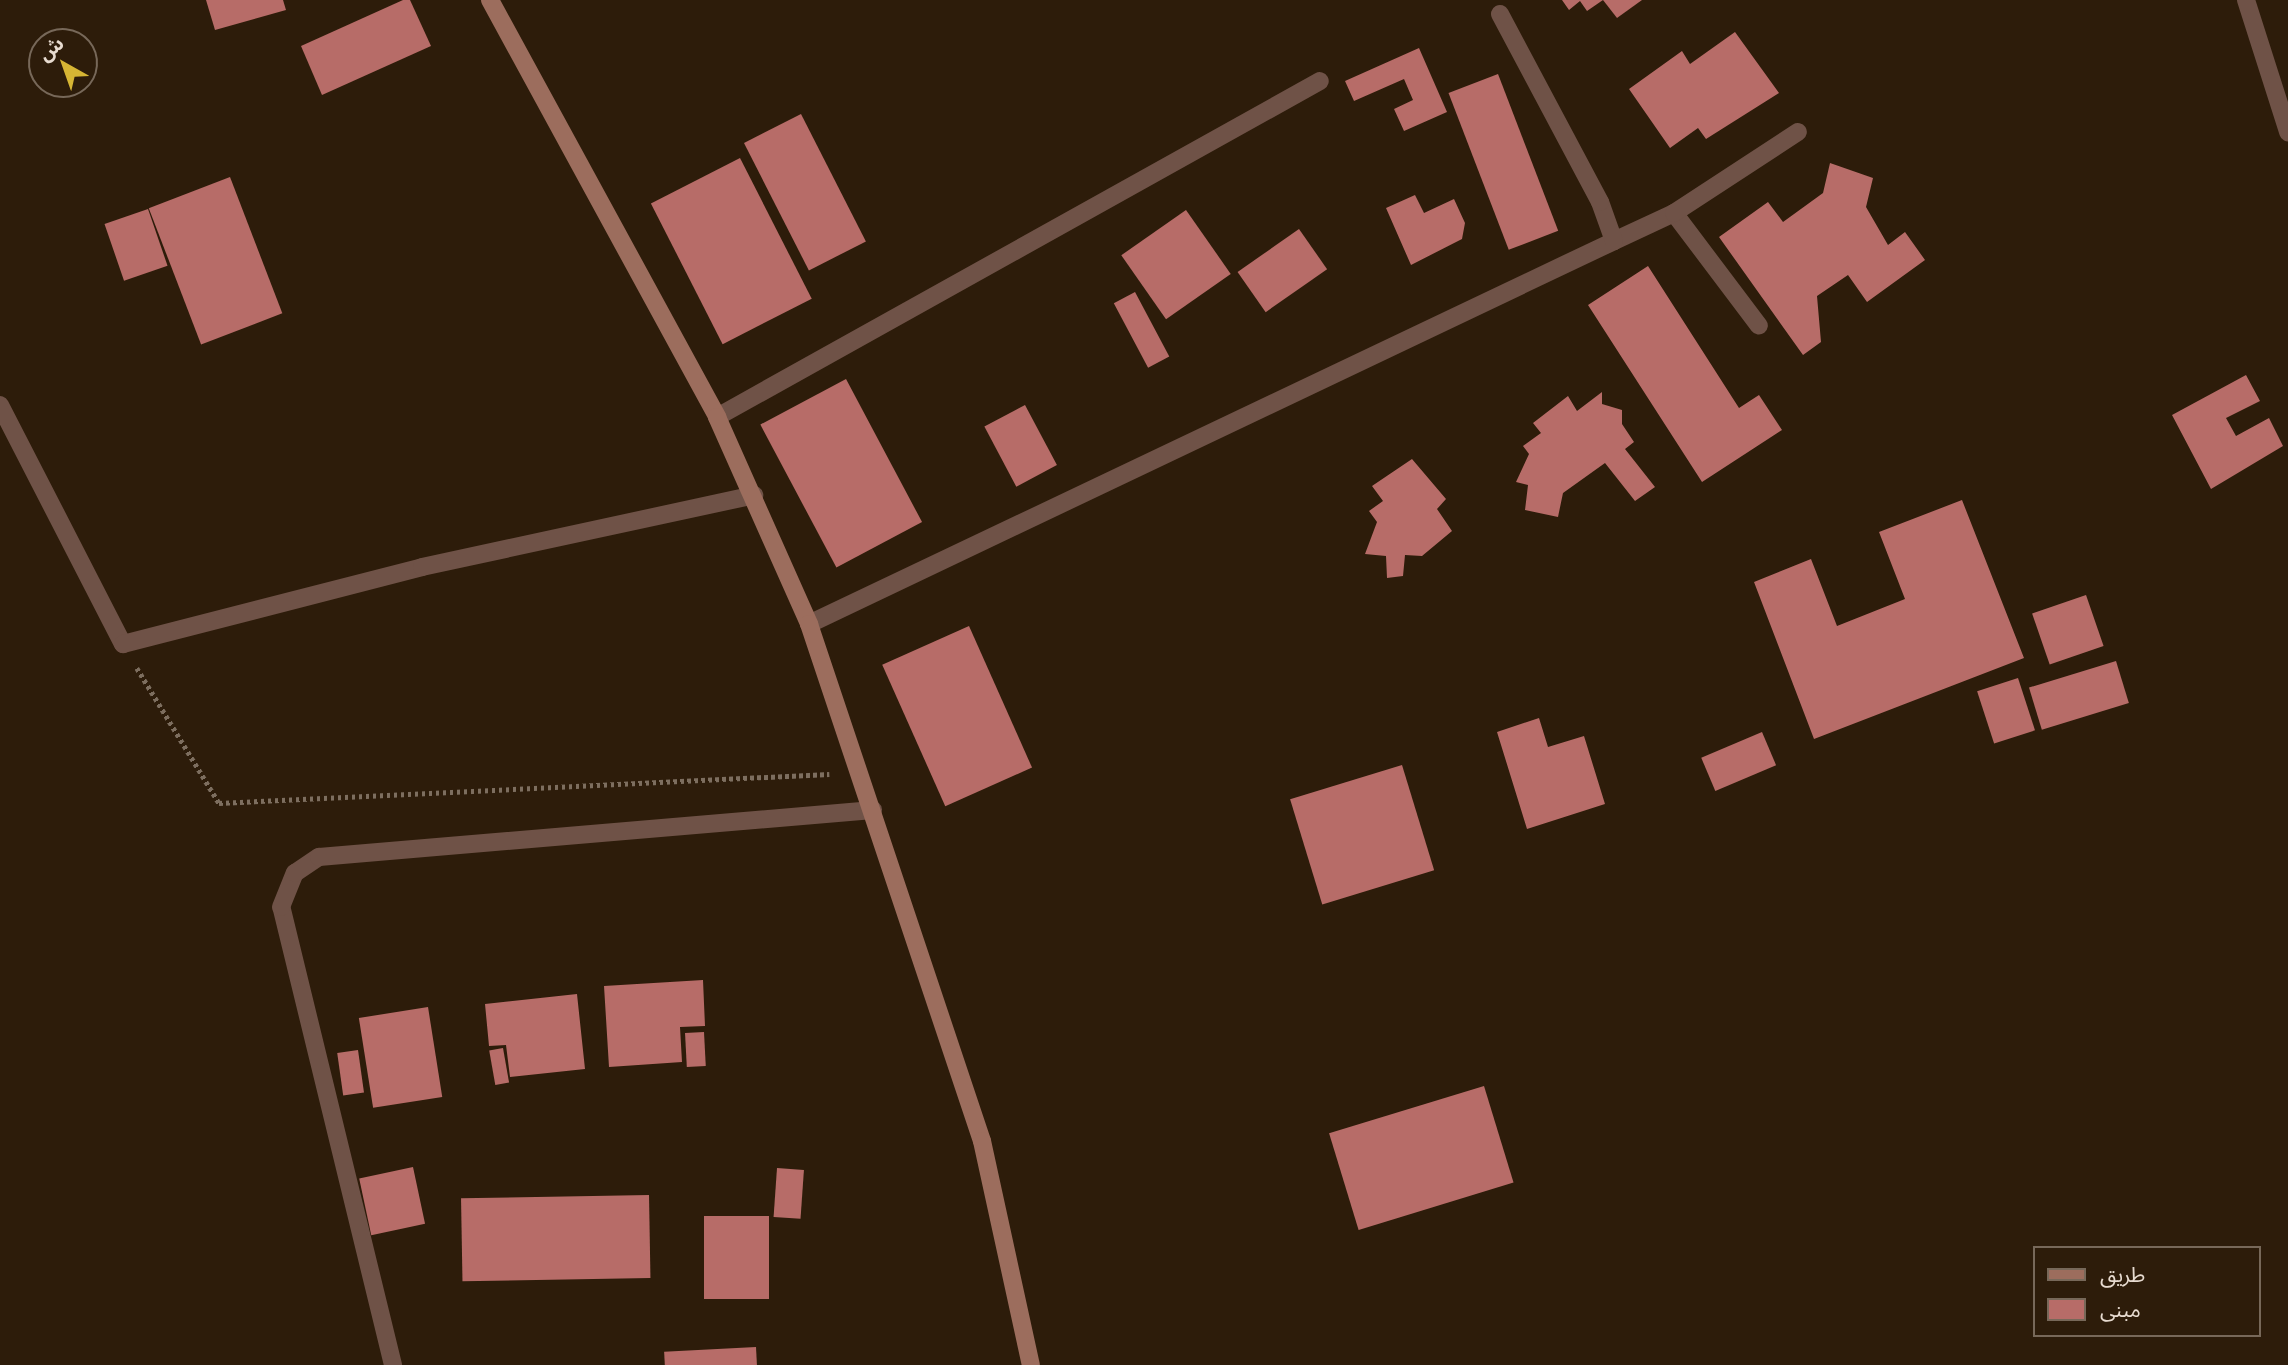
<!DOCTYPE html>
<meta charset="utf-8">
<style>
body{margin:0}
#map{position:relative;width:2288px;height:1365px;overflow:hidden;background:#2d1c0a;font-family:"Noto Serif","Noto Sans Arabic",serif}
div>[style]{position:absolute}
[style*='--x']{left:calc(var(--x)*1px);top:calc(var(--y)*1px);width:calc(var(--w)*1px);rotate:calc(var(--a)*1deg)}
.building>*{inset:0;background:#b76c68;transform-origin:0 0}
.path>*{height:4.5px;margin-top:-2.25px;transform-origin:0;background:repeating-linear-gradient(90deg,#7d6e5f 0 3.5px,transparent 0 7px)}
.lane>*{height:18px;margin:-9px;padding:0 9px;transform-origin:9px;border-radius:9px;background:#6f5247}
.street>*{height:18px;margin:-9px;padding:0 9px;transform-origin:9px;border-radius:9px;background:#6f5247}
.secondary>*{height:18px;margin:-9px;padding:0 9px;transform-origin:9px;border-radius:9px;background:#9c6d5d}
span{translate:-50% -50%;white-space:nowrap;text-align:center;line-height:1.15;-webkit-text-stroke:7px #2d1c0a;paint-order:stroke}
.legend{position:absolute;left:2033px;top:1246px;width:228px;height:91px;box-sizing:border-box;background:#2d1c0a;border:2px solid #776859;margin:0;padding:9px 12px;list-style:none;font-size:21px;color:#e7dbd0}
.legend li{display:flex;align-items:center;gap:14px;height:35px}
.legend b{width:35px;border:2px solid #776859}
.north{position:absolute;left:28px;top:28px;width:70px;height:70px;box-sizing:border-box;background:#2d1c0a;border:2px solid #776859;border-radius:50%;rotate:320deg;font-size:19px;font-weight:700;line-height:28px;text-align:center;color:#e7dbd0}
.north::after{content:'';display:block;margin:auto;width:24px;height:32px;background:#d6b534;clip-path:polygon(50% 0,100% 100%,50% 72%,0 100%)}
</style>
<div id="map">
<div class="building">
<div style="clip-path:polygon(206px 0,283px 0,286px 10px,215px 30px)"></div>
<div style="clip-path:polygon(403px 0,410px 0,431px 46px,322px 95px,301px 46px)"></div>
<div style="clip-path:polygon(1562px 0,1603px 0,1587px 11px,1580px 1px,1569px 10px)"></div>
<div style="clip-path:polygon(1603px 0,1642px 0,1617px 18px)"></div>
<div style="clip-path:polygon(1735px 32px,1779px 93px,1706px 139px,1698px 128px,1670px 148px,1629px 89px,1682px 51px,1690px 64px)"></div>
<div style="clip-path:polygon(1419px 48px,1447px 112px,1404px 131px,1394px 109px,1413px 100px,1404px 79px,1354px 101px,1345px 81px)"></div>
<div style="left:1498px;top:74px;width:168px;height:53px;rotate:69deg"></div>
<div style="left:801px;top:114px;width:143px;height:64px;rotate:63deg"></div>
<div style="left:740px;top:158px;width:158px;height:100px;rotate:63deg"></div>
<div style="clip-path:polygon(1830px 163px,1873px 178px,1866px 207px,1888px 245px,1905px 232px,1925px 260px,1867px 302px,1848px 275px,1817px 296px,1821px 342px,1803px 355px,1719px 237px,1768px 202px,1783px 222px,1823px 193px)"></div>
<div style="left:230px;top:177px;width:146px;height:87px;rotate:69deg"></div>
<div style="clip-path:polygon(1415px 195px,1424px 213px,1454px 199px,1465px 223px,1462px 239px,1411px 265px,1386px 208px)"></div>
<div style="left:148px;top:209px;width:60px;height:46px;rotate:71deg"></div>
<div style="left:1186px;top:210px;width:78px;height:79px;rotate:55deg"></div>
<div style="left:1299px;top:229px;width:49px;height:75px;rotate:55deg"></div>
<div style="clip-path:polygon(1648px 266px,1739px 408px,1759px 395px,1782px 430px,1702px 482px,1588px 305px)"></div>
<div style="left:1135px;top:292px;width:73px;height:24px;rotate:62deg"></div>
<div style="clip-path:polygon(2246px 375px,2260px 401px,2226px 418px,2236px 436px,2269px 418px,2283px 446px,2211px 489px,2172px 415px)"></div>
<div style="left:846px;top:379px;width:162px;height:97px;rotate:62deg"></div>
<div style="clip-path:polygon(1602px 392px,1602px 404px,1622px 410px,1622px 424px,1634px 442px,1625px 449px,1655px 487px,1635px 501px,1605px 463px,1563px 493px,1558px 517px,1525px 510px,1528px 485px,1516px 482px,1529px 454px,1523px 446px,1541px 433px,1533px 423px,1568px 396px,1577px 411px)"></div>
<div style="left:1025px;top:405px;width:68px;height:46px;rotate:62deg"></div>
<div style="clip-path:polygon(1412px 459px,1446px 499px,1437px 509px,1452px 531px,1422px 556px,1405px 555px,1403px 576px,1387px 578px,1386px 556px,1365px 554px,1377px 522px,1369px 511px,1383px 501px,1372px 486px)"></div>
<div style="clip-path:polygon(1962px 500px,2024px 658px,1814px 739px,1754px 582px,1811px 559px,1837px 626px,1905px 599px,1879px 532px)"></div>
<div style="left:2086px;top:595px;width:54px;height:57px;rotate:71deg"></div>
<div style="left:969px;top:626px;width:155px;height:95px;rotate:66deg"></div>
<div style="left:2116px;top:661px;width:44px;height:91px;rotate:73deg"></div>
<div style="left:2018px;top:678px;width:55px;height:43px;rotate:72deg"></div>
<div style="clip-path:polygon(1539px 718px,1548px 747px,1584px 736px,1605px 804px,1527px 829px,1497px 732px)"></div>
<div style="left:1762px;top:732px;width:36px;height:66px;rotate:67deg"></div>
<div style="left:1402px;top:765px;width:110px;height:117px;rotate:73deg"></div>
<div style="clip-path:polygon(703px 980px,705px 1026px,680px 1027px,682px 1062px,609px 1067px,604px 986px)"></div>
<div style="clip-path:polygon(577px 994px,585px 1069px,510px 1077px,506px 1045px,489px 1046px,485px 1004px)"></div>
<div style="left:428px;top:1007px;width:91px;height:70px;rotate:81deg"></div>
<div style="left:704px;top:1032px;width:34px;height:19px;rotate:87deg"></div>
<div style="left:503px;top:1048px;width:35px;height:14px;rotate:80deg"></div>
<div style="left:358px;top:1050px;width:43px;height:21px;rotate:82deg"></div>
<div style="left:1484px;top:1086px;width:101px;height:162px;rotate:73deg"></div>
<div style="left:413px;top:1167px;width:58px;height:55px;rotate:78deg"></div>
<div style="left:777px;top:1168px;width:27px;height:49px;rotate:4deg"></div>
<div style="left:649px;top:1195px;width:83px;height:188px;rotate:89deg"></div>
<div style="left:704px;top:1216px;width:65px;height:83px"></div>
<div style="left:756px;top:1347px;width:18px;height:92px;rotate:87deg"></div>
</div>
<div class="path">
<div style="--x:137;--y:668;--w:158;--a:58.7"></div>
<div style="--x:219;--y:803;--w:611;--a:-2.72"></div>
</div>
<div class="lane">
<div style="--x:1674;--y:213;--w:141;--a:53"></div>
<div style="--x:1614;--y:241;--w:66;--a:-25"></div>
<div style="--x:1674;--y:213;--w:148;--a:-33.2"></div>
<div style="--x:809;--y:624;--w:891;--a:-25.44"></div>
<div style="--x:1614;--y:241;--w:41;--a:-109.7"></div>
<div style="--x:1600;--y:202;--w:213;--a:-118"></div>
<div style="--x:393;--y:1365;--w:471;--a:-103.7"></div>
<div style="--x:281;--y:907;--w:37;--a:-68"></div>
<div style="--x:295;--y:873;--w:29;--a:-34"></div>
<div style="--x:319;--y:857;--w:556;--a:-4.85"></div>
</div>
<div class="street">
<div style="--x:2246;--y:0;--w:139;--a:72.3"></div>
<div style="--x:0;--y:405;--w:269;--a:62.8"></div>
<div style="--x:123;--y:644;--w:309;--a:-14.4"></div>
<div style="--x:422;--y:567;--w:340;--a:-12.2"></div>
<div style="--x:717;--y:417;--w:690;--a:-29.13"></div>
</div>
<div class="secondary">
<div style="--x:490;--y:0;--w:475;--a:61.4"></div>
<div style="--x:717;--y:417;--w:227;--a:66"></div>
<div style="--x:809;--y:624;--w:545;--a:71.5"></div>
<div style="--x:982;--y:1141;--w:229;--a:77.7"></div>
</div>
<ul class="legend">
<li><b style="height:9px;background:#9c6d5d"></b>طريق</li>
<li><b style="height:19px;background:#b76c68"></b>مبنى</li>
</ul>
<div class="north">ش</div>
</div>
